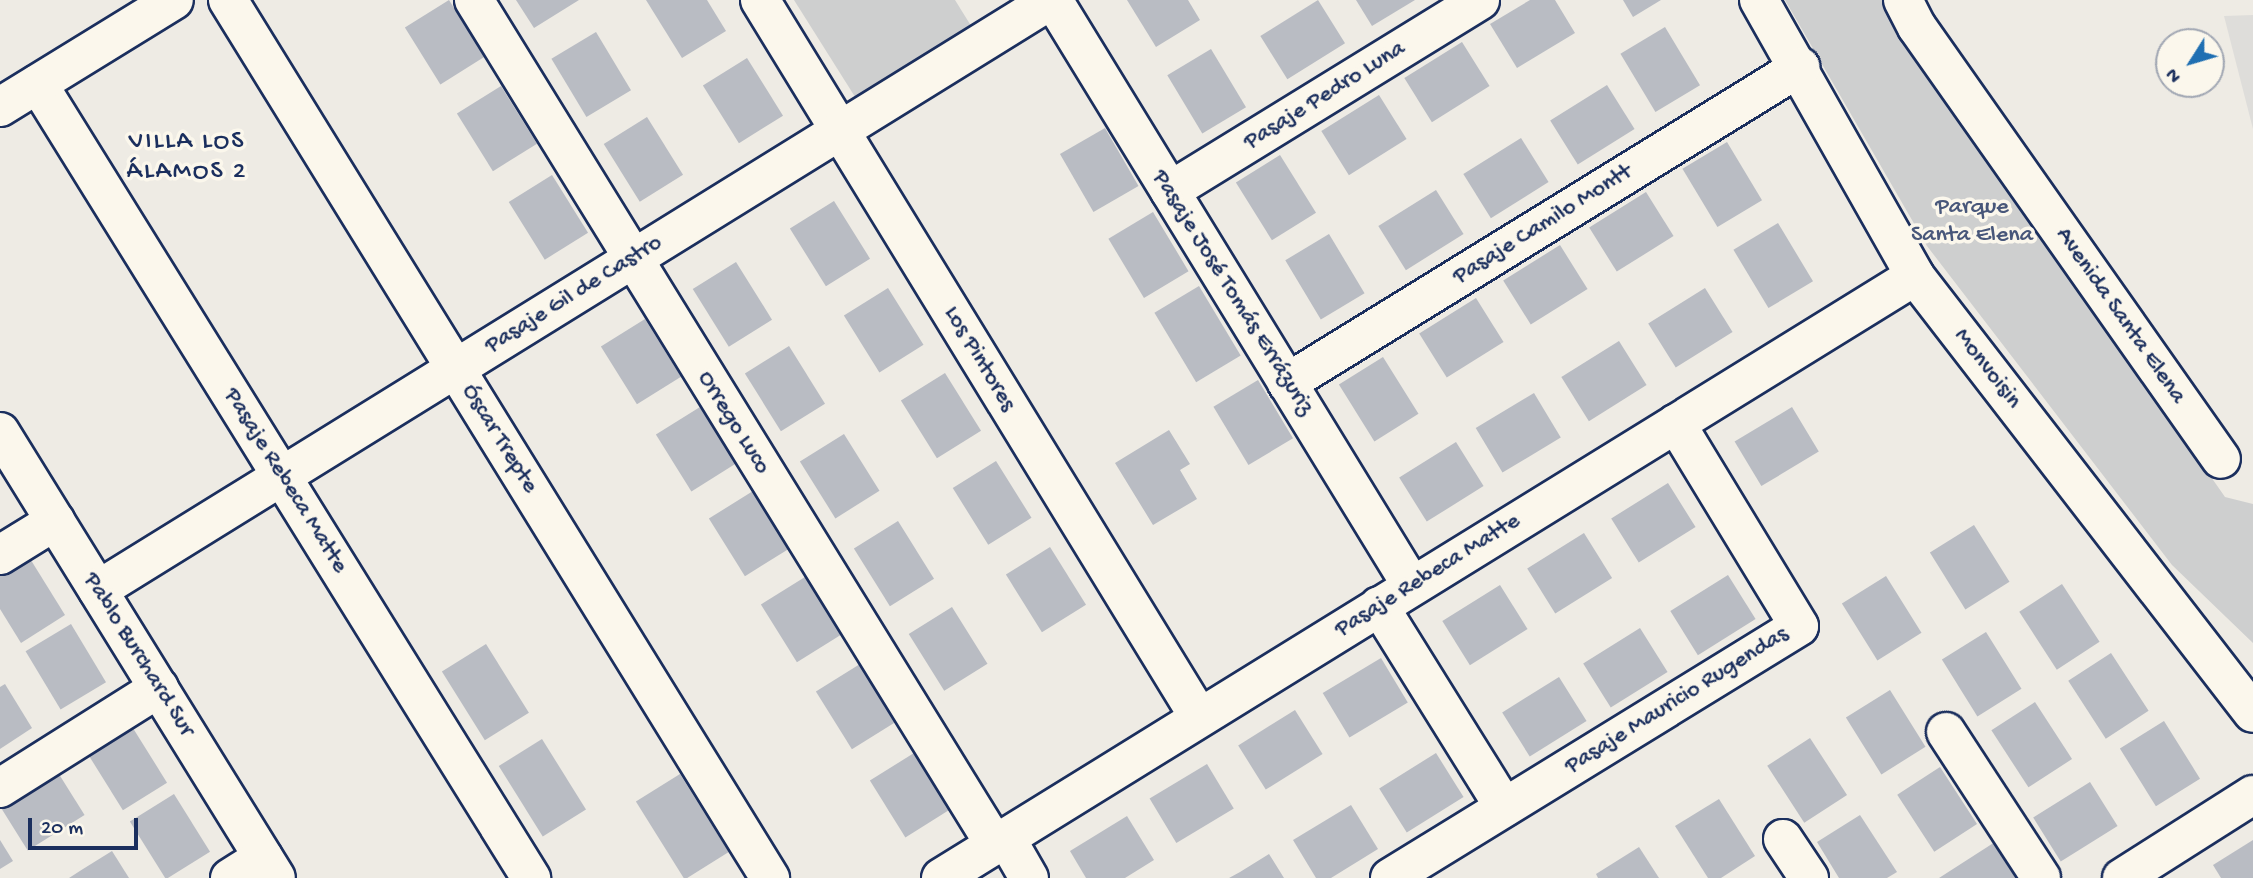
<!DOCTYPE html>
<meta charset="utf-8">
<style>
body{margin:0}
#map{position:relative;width:2253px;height:878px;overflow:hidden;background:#eeebe4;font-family:"Gochi Hand",sans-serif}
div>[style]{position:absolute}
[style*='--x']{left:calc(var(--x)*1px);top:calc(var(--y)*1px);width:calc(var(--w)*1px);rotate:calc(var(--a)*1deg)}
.built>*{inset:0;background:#deddda}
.green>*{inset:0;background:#cecfcf}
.building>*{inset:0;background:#b9bcc3;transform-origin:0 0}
.roads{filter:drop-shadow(2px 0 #1b2f5e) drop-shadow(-2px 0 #1b2f5e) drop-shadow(0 2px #1b2f5e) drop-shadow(0 -2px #1b2f5e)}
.minor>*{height:38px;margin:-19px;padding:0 19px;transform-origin:19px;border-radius:19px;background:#fbf7ec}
span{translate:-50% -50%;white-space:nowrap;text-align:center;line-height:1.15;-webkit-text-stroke:7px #fbf7ec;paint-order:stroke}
.street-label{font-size:24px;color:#1b2f5e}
.park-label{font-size:24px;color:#48577a}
.neighbourhood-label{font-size:26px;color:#1b2f5e;letter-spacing:2px}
.north{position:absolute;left:2155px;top:28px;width:70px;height:70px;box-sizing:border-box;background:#fbf7ec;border:2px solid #a1a7b3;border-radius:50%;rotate:233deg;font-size:19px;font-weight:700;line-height:28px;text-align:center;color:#1b2f5e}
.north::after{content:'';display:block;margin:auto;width:24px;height:32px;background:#1f6fb2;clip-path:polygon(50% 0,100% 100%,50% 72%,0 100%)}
.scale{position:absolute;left:28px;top:818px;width:110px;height:32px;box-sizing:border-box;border:4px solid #1b2f5e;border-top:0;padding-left:9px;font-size:21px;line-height:24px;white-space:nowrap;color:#1b2f5e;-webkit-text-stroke:5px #fbf7ec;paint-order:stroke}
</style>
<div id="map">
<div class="built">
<div style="clip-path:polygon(2253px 15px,2253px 129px,2224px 16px)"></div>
</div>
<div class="green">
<div style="clip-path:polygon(794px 0,955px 0,973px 29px,857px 100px)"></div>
<div style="clip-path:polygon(1785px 0,1885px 0,1886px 11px,2225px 497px,2253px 504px,2253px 643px,2172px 565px,1927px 246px)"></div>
</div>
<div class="building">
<div style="left:449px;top:0;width:67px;height:52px;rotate:58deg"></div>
<div style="clip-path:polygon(516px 0,579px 0,534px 28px)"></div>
<div style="clip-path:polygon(646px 0,707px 0,726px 31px,682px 58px)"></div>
<div style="clip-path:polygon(1127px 0,1188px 0,1200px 20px,1156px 47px)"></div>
<div style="left:1318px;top:0;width:51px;height:68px;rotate:58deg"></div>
<div style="clip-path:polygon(1356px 0,1415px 0,1372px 26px)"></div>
<div style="clip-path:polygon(1530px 0,1555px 0,1575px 33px,1517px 68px,1490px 24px)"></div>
<div style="clip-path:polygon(1623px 0,1661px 0,1633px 17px)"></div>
<div style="left:1665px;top:27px;width:68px;height:52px;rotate:59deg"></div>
<div style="left:596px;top:32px;width:68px;height:52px;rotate:59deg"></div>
<div style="left:1462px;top:42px;width:52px;height:68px;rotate:58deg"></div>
<div style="left:1211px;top:49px;width:68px;height:51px;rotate:59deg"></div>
<div style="left:747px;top:58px;width:68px;height:52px;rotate:58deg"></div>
<div style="left:1607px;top:85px;width:52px;height:67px;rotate:58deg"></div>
<div style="left:501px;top:86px;width:68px;height:52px;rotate:58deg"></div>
<div style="left:1379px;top:95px;width:52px;height:68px;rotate:58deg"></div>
<div style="left:647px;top:117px;width:68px;height:51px;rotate:58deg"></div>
<div style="left:1105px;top:128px;width:67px;height:52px;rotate:60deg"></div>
<div style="left:1521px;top:138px;width:52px;height:68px;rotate:58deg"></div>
<div style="left:1727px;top:142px;width:68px;height:52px;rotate:59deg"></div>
<div style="left:1280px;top:155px;width:68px;height:52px;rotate:58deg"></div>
<div style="left:552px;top:175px;width:68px;height:51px;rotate:58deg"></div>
<div style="left:1436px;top:190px;width:52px;height:68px;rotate:58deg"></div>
<div style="left:1646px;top:192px;width:52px;height:67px;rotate:58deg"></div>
<div style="left:834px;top:201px;width:68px;height:52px;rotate:58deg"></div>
<div style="left:1153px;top:212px;width:69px;height:52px;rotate:59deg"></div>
<div style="left:1778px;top:223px;width:68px;height:52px;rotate:59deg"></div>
<div style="left:1329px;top:234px;width:69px;height:51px;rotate:59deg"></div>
<div style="left:1560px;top:245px;width:52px;height:67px;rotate:58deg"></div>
<div style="left:736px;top:262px;width:68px;height:51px;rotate:58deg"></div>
<div style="left:1199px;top:286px;width:81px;height:52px;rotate:59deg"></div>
<div style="left:888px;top:288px;width:67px;height:52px;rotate:58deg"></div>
<div style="left:1705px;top:288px;width:52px;height:67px;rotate:58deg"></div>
<div style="left:1476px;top:298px;width:52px;height:67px;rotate:58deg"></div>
<div style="left:645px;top:319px;width:68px;height:52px;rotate:58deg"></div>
<div style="left:1619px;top:341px;width:52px;height:68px;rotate:58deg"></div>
<div style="left:789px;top:346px;width:68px;height:52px;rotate:58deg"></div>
<div style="left:1383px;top:357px;width:67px;height:52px;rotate:58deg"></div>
<div style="left:945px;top:373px;width:68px;height:52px;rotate:58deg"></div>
<div style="left:1258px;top:380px;width:68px;height:52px;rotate:59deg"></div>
<div style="left:1534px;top:393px;width:52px;height:68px;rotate:59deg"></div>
<div style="left:700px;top:407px;width:67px;height:52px;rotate:58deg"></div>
<div style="left:1792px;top:407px;width:52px;height:67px;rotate:59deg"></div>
<div style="clip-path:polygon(1169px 430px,1190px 464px,1180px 470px,1197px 499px,1153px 525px,1115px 463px)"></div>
<div style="left:844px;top:434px;width:67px;height:52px;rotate:58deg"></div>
<div style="left:1456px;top:442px;width:52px;height:67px;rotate:58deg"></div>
<div style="left:996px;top:461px;width:67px;height:51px;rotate:58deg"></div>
<div style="left:1668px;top:483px;width:52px;height:67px;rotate:58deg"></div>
<div style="left:753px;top:491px;width:68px;height:52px;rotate:58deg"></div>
<div style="left:898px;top:521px;width:68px;height:52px;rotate:58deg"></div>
<div style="left:1974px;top:525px;width:67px;height:52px;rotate:58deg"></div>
<div style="left:1584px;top:533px;width:53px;height:67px;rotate:58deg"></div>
<div style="left:1050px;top:547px;width:68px;height:52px;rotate:58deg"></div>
<div style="clip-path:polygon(29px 557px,65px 615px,21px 643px,0 609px,0 576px)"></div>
<div style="left:1728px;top:575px;width:52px;height:68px;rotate:58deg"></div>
<div style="left:1886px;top:576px;width:67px;height:52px;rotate:58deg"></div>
<div style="left:805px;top:577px;width:68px;height:52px;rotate:58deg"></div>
<div style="left:2062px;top:584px;width:69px;height:51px;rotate:57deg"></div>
<div style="left:1500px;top:585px;width:52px;height:68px;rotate:58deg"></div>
<div style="left:952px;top:607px;width:67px;height:51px;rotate:58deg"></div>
<div style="left:71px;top:624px;width:68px;height:53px;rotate:59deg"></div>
<div style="left:1640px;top:628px;width:52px;height:67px;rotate:58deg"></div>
<div style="left:1986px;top:632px;width:67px;height:52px;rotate:58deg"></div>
<div style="left:486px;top:644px;width:81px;height:52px;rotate:58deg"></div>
<div style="left:2111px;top:653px;width:69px;height:51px;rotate:57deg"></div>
<div style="left:1381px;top:658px;width:52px;height:68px;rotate:59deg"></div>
<div style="left:860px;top:664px;width:68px;height:52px;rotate:58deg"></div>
<div style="left:1559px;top:677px;width:52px;height:67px;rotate:58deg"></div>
<div style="clip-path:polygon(5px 684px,32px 728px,0 749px,0 687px)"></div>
<div style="left:1890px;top:690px;width:67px;height:52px;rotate:58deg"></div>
<div style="left:2035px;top:702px;width:68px;height:52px;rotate:57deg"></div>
<div style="left:1295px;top:710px;width:52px;height:67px;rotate:58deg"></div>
<div style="left:2164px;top:721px;width:68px;height:52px;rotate:58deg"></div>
<div style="left:131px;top:725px;width:68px;height:52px;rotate:58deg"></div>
<div style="left:1810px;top:738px;width:68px;height:51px;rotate:57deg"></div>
<div style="left:542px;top:739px;width:83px;height:51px;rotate:58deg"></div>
<div style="left:914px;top:753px;width:67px;height:52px;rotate:58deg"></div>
<div style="left:1436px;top:753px;width:52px;height:67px;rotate:58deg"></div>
<div style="left:1207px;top:764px;width:52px;height:67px;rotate:59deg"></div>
<div style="left:1940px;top:767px;width:68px;height:51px;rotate:57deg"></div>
<div style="left:57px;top:771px;width:52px;height:67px;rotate:58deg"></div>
<div style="left:680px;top:774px;width:92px;height:52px;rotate:58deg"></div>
<div style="left:2090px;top:782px;width:52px;height:67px;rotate:58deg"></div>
<div style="left:174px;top:794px;width:68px;height:52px;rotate:58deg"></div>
<div style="clip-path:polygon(1719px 799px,1755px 856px,1721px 878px,1708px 878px,1675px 826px)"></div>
<div style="clip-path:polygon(1351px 805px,1378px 849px,1331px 878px,1316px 878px,1293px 840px)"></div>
<div style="clip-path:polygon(1860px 815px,1897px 872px,1887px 878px,1839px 878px,1817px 842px)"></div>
<div style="clip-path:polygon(1127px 816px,1154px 860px,1125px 878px,1086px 878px,1070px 851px)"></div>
<div style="clip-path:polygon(0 840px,13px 861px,0 869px)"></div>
<div style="clip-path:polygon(2253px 840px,2253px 878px,2221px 878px,2213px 865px)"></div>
<div style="clip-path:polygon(1995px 842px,2018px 878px,1939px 878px)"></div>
<div style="clip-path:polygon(1639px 847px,1659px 878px,1598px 878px,1596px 874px)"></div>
<div style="clip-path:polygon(112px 851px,129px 878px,69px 878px,83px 869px)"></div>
<div style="clip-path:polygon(1269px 854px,1284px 878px,1229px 878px,1240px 872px)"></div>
</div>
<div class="roads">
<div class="minor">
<div style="--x:228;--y:0;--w:1032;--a:58.31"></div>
<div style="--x:474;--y:0;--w:993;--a:58.34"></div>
<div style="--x:760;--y:0;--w:841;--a:58.52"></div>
<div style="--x:1053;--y:0;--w:687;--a:58.51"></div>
<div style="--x:1759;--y:0;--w:317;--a:60.5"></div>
<div style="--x:1915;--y:276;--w:552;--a:52.28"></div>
<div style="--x:1903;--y:0;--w:30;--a:63"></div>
<div style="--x:1917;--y:27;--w:528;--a:54.87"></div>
<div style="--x:38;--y:84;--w:935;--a:58.16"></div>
<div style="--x:0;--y:107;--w:204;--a:-31.6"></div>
<div style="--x:1170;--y:191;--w:364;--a:-31.6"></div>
<div style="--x:1287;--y:383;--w:603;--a:-31.63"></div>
<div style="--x:0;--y:432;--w:524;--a:58.25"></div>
<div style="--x:0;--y:555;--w:65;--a:-31.7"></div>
<div style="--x:98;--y:590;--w:1121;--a:-31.76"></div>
<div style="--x:1379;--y:606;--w:237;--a:58.1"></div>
<div style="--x:1946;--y:732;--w:174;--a:56.9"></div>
<div style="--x:0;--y:788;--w:188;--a:-32.2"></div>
<div style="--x:1006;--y:838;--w:46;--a:60.1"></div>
<div style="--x:1783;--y:839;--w:47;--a:56.3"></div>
<div style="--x:230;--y:878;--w:39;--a:-32"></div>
<div style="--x:941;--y:878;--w:1145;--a:-31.72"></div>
<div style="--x:1390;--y:878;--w:480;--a:-31.6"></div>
<div style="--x:1799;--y:626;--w:237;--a:-121.3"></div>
<div style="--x:2122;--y:878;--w:155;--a:-32.4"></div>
</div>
</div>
<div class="street-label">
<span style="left:1325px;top:96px;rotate:-32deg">Pasaje Pedro Luna</span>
<span style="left:1543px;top:225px;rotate:-32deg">Pasaje Camilo Montt</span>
<span style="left:1232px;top:293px;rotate:58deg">Pasaje José Tomás Errázuriz</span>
<span style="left:574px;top:295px;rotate:-32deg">Pasaje Gil de Castro</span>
<span style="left:2120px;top:316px;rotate:55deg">Avenida Santa Elena</span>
<span style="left:979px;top:359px;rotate:59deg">Los Pintores</span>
<span style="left:1987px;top:369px;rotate:52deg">Monvoisin</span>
<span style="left:733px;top:423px;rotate:58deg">Orrego Luco</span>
<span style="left:499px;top:439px;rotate:58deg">Óscar Trepte</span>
<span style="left:285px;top:481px;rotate:58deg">Pasaje Rebeca Matte</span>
<span style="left:1428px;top:576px;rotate:-32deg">Pasaje Rebeca Matte</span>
<span style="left:138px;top:655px;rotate:58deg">Pablo Burchard Sur</span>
<span style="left:1677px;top:701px;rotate:-32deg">Pasaje Mauricio Rugendas</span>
</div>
<div class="park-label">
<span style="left:1972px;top:222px">Parque<br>Santa Elena</span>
</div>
<div class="neighbourhood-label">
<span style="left:187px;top:158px">VILLA LOS<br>ÁLAMOS 2</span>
</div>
<div class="north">N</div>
<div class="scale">20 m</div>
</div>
